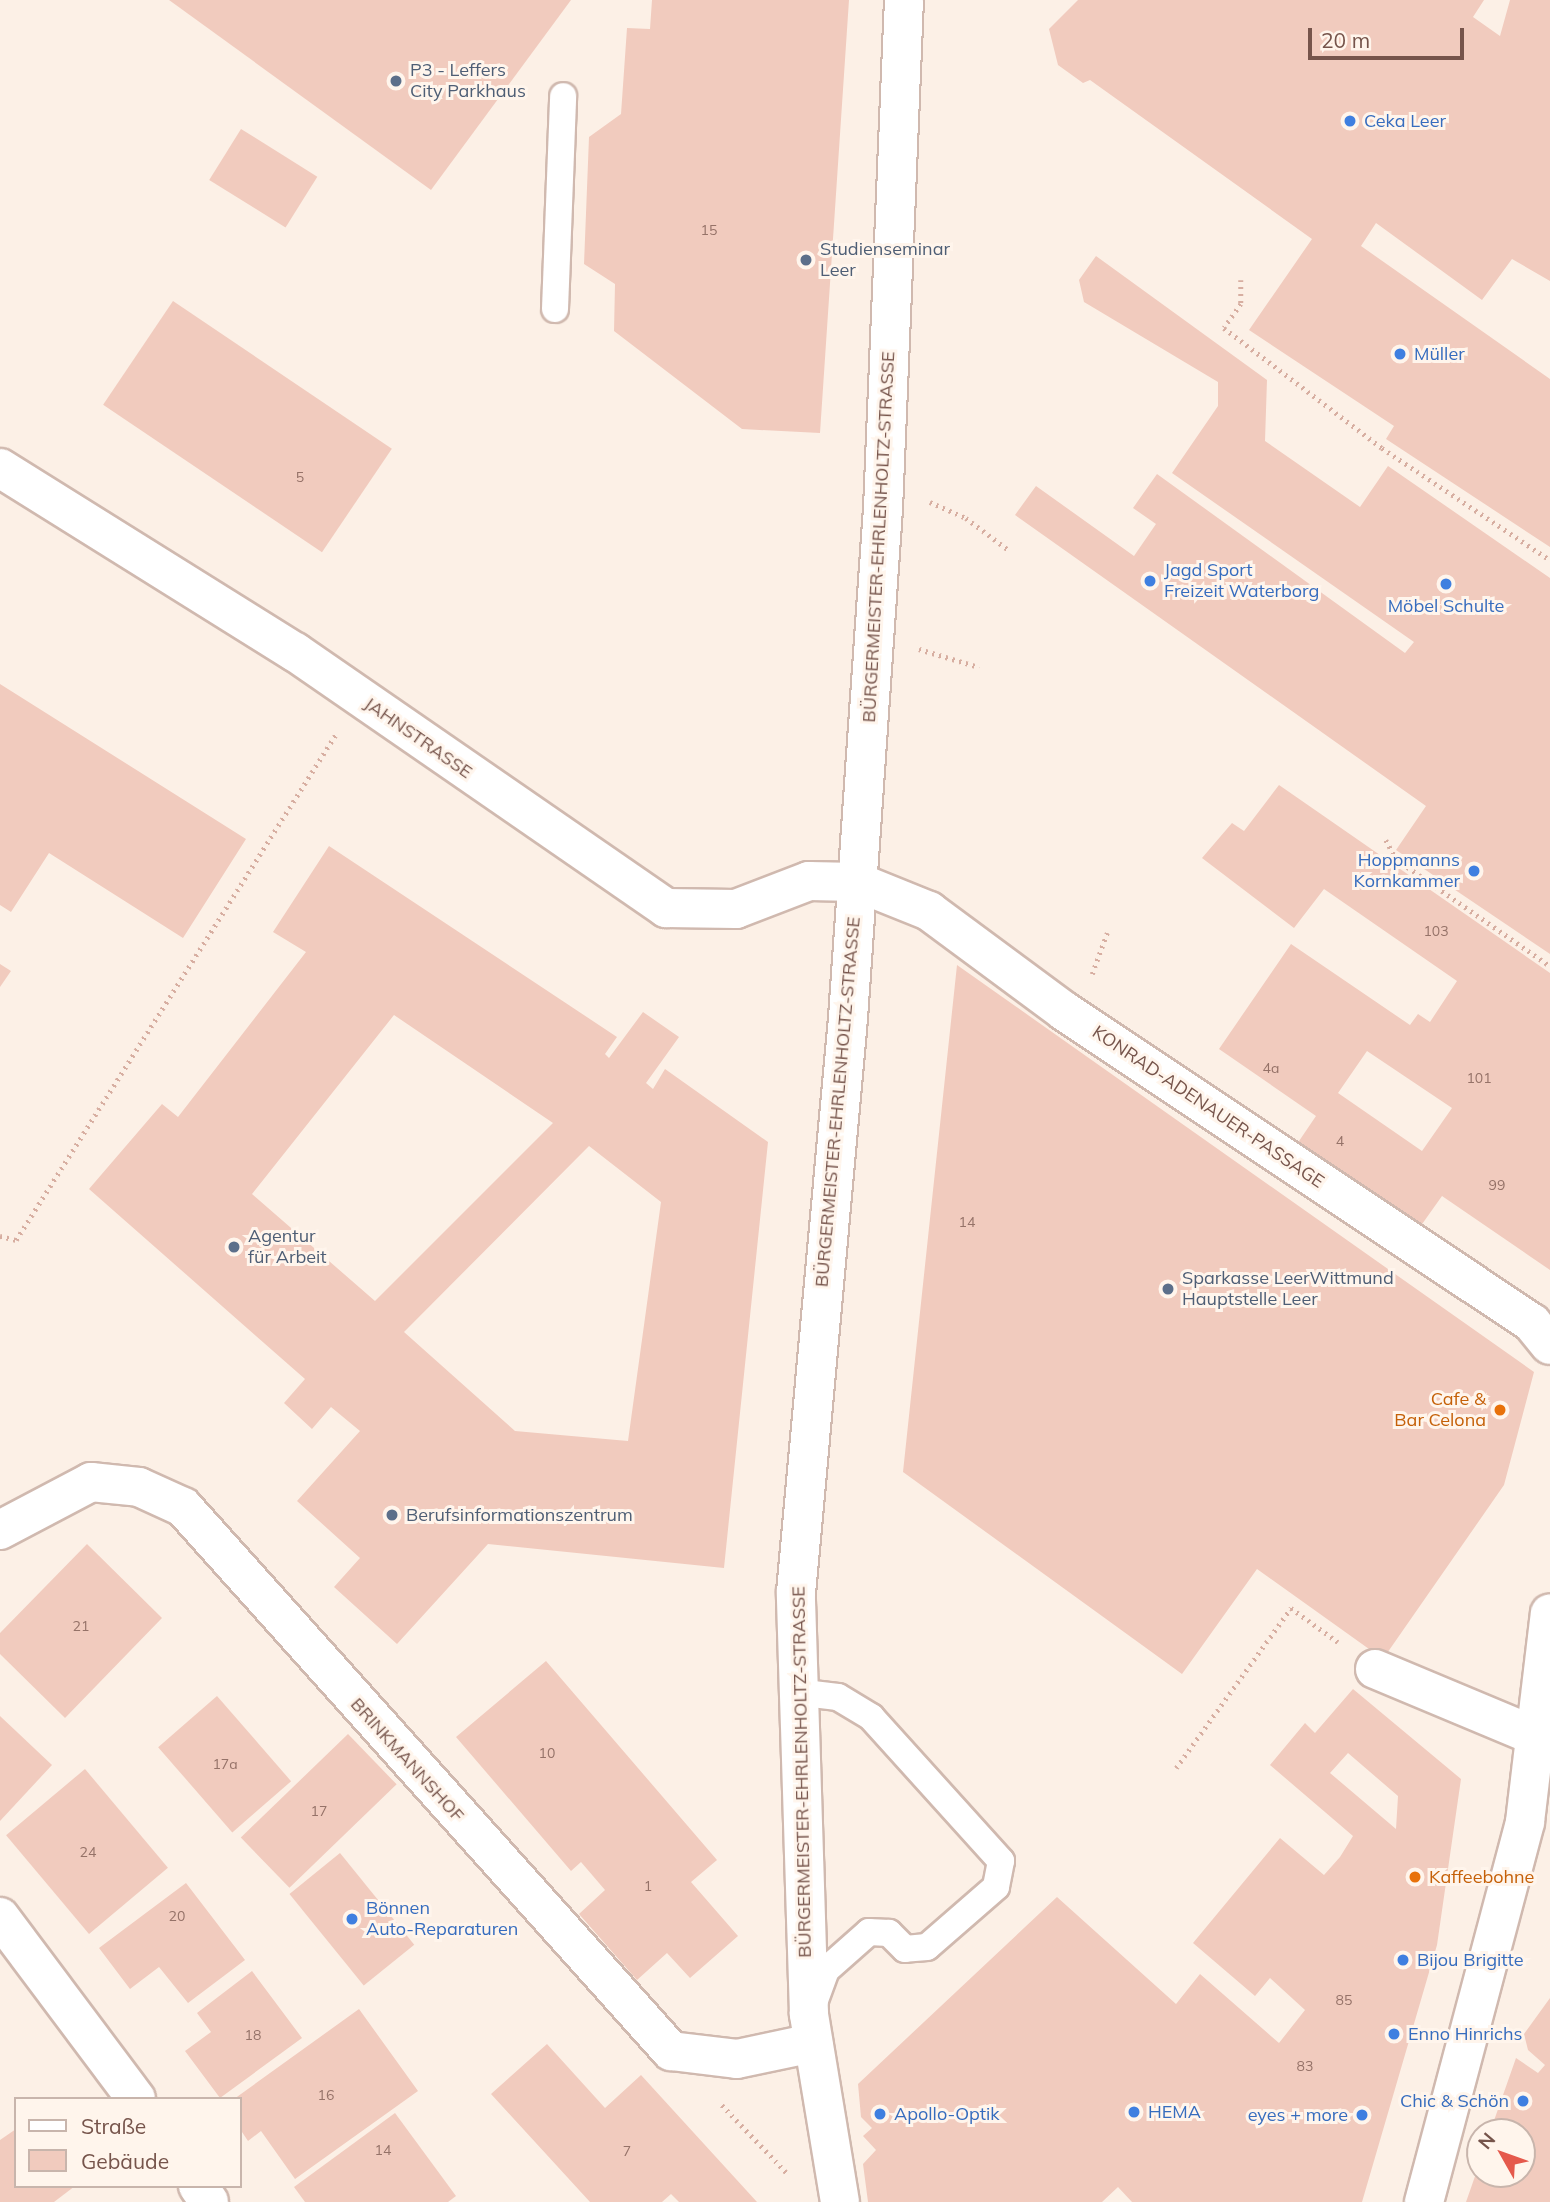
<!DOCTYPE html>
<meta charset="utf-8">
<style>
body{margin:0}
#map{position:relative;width:1550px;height:2202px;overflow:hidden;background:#fcf0e6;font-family:Mulish,sans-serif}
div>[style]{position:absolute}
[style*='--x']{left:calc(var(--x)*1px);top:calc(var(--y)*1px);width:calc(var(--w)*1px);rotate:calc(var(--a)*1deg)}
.building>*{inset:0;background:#f1cbbe;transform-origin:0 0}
.path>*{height:4.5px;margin-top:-2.25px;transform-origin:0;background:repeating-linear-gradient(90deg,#d7aea1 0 2px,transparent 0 7px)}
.roads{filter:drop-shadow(2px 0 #d0b9af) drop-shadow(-2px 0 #d0b9af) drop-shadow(0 2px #d0b9af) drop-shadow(0 -2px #d0b9af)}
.lane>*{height:26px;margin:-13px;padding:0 13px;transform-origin:13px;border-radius:13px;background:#fff}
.street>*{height:38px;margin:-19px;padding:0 19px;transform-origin:19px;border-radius:19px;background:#fff}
.secondary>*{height:38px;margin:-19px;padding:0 19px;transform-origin:19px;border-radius:19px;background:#fff}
.dots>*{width:19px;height:19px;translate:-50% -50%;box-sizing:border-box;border:4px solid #fff5ec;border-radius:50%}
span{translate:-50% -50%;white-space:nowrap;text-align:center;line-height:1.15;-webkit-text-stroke:6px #fff5ec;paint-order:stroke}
.number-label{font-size:14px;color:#957268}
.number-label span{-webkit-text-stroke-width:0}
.service-label{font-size:18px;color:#4e5e75}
.left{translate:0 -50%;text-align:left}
.shop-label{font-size:18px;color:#366cbe}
.right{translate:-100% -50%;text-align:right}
.street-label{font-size:18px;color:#76544b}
.food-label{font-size:18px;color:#c56008}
.legend{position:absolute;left:14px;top:2097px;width:228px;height:91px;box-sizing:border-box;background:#fff5ec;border:2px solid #c8b5ac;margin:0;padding:9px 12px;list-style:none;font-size:21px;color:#76544b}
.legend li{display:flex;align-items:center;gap:14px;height:35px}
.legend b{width:35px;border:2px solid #c8b5ac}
.north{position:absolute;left:1466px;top:2118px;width:70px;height:70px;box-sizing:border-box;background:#fff5ec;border:2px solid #c8b5ac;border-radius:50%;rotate:310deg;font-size:19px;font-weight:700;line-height:28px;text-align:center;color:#76544b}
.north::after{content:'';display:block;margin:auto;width:24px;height:32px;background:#e5594c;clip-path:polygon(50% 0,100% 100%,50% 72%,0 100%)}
.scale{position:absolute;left:1308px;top:28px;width:156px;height:32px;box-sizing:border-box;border:4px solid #76544b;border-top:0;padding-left:9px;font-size:21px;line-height:24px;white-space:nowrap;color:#76544b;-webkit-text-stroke:5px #fff5ec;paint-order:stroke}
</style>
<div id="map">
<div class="building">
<div style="clip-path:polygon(169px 0,571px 0,431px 190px)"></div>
<div style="clip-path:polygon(652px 0,849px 0,820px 433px,742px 429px,614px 331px,615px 284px,584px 264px,589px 137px,621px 114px,627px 28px,650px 29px)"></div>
<div style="clip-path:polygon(1078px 0,1484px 0,1473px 17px,1500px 36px,1510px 0,1550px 0,1550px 281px,1512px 259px,1482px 300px,1376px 223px,1361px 246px,1550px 379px,1550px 547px,1386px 439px,1394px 426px,1249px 330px,1312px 239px,1090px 80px,1083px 83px,1058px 65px,1049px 29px)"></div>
<div style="left:241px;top:129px;width:90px;height:60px;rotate:32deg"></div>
<div style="clip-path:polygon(1096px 256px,1267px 380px,1265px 441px,1360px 507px,1388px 466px,1550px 578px,1550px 954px,1396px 850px,1426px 806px,1015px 515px,1036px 486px,1134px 556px,1156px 524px,1133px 508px,1157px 474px,1405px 653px,1414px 642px,1172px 473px,1218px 406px,1218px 382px,1084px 302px,1079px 280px)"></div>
<div style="left:173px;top:301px;width:264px;height:125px;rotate:34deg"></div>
<div style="clip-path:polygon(0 684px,246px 839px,183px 938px,49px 853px,11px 912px,0 905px)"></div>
<div style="clip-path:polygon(evenodd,1279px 785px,1550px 973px,1550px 1270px,1442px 1196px,1420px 1227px,1297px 1144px,1316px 1116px,1219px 1049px,1291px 944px,1410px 1025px,1418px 1014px,1430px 1022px,1457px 981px,1324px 889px,1294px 928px,1202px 858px,1232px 823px,1244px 831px,1279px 785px,1367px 1051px,1452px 1108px,1422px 1151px,1338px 1093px,1367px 1051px)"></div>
<div style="clip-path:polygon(evenodd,329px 846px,617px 1037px,605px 1054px,609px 1058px,643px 1012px,679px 1037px,646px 1083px,653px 1089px,665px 1069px,768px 1142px,724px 1568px,488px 1544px,397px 1644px,334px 1587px,360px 1558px,297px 1501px,360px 1431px,331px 1407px,312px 1429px,284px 1403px,305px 1379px,89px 1189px,162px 1104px,178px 1117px,306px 952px,273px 932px,329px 846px,394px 1015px,553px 1123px,375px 1301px,252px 1194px,394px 1015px,329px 846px,589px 1146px,661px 1202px,628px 1441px,515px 1431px,404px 1332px,589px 1146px)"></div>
<div style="clip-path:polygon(0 964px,11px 971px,0 987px)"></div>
<div style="clip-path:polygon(957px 965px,1534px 1372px,1504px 1485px,1383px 1659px,1257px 1569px,1182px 1674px,903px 1472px)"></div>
<div style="clip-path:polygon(87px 1544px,162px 1618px,65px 1718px,0 1654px,0 1633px)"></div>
<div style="clip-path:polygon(546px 1661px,717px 1860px,691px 1882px,738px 1936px,690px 1978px,667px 1953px,637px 1980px,579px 1914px,605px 1890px,581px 1862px,571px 1871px,456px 1737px)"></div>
<div style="clip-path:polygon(evenodd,1353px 1689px,1461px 1779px,1437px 1945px,1362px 2202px,1132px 2202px,1118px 2187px,1102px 2202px,868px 2202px,863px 2164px,876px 2150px,863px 2136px,872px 2128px,861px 2117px,858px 2084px,1057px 1897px,1176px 2004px,1200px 1974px,1279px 2043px,1305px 2010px,1270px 1978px,1255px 1996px,1193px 1943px,1280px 1838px,1324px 1875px,1340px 1857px,1353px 1836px,1270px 1765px,1305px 1723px,1315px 1733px,1353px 1689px,1348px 1753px,1398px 1796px,1396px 1829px,1330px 1773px,1348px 1753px)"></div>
<div style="left:217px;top:1696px;width:113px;height:78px;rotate:49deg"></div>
<div style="clip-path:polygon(0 1716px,52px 1765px,0 1821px)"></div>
<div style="left:348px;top:1734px;width:70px;height:149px;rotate:46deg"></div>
<div style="left:85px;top:1769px;width:129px;height:103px;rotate:50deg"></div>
<div style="left:340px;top:1853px;width:118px;height:65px;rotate:51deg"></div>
<div style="clip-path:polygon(186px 1883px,245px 1960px,188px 2003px,159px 1967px,130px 1989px,99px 1948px)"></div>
<div style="clip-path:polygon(252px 1971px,302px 2038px,220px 2098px,185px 2051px,211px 2032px,197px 2013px)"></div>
<div style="clip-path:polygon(1550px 1998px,1550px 2202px,1466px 2202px,1480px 2162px,1480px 2174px,1522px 2174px,1522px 2132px,1490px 2132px,1516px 2058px,1538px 2073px,1545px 2065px,1528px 2050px,1524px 2034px)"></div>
<div style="clip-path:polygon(359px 2009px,418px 2091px,295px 2179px,261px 2131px,248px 2141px,240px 2129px,240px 2099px,234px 2099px)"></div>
<div style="clip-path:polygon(547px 2044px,605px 2108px,641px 2075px,757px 2202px,679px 2202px,671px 2194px,662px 2202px,590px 2202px,491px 2094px)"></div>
<div style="clip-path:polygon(395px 2113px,456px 2196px,448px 2202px,305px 2202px,294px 2187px)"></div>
<div style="clip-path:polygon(16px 2129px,16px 2186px,75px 2186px,54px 2202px,0 2202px,0 2140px)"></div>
</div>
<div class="path">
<div style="--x:1241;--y:280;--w:24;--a:90"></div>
<div style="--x:1241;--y:304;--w:29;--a:125"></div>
<div style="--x:1224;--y:328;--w:198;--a:37.2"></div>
<div style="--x:1382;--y:448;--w:202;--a:33.7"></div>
<div style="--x:930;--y:502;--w:39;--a:24"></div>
<div style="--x:966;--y:518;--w:55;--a:36.9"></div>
<div style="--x:919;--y:649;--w:63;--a:16.7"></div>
<div style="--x:1386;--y:840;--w:21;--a:62"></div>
<div style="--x:1396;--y:859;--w:188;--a:34.8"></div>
<div style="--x:1092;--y:974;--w:44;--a:-69.9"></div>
<div style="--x:0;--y:1236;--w:16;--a:14"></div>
<div style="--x:16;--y:1240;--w:599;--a:-57.69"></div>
<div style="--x:1176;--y:1768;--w:197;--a:-54.3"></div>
<div style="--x:1291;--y:1608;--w:58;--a:35.9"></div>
<div style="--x:722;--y:2105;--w:93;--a:46.3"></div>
</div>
<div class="roads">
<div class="lane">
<div style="--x:555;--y:309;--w:213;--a:-87.8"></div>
<div style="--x:796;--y:1692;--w:42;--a:6.8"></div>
<div style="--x:838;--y:1697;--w:39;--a:31"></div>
<div style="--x:871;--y:1717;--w:194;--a:47.9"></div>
<div style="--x:1001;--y:1861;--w:26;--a:101"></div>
<div style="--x:996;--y:1887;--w:91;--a:139"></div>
<div style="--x:927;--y:1947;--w:22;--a:175"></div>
<div style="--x:905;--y:1949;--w:23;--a:-135"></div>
<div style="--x:889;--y:1933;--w:20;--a:-177"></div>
<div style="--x:869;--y:1932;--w:57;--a:138.5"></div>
<div style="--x:826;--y:1970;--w:35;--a:110"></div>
</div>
<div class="street">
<div style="--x:0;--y:468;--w:348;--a:32"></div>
<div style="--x:295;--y:652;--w:451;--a:34.6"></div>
<div style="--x:666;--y:908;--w:70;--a:0.8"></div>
<div style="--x:736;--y:909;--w:78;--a:-21"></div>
<div style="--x:809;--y:881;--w:48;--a:1.2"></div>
<div style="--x:857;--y:882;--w:78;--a:21.9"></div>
<div style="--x:929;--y:911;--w:168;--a:36.5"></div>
<div style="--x:1064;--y:1011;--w:562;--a:33.69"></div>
<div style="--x:1532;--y:1323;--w:28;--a:51"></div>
<div style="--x:0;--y:1530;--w:103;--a:-27.8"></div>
<div style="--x:91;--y:1482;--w:48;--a:5.9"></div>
<div style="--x:139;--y:1487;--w:48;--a:24.4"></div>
<div style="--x:183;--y:1507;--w:731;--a:48.11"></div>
<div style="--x:671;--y:2051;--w:66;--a:6.9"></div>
<div style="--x:737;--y:2059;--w:78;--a:-11.9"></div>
<div style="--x:1375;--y:1669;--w:173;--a:22.7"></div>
<div style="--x:1535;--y:1736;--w:15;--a:-4"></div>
<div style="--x:0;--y:1917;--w:227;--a:53.2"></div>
<div style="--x:198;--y:2186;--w:19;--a:55"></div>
<div style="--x:1424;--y:2202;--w:393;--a:-75.1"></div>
<div style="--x:1525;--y:1822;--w:210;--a:-83.2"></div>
</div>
<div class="secondary">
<div style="--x:840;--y:2202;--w:191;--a:-99.4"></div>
<div style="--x:809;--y:2014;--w:421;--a:-91.8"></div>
<div style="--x:796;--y:1593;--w:577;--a:-84.83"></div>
<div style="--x:848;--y:1018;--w:510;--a:-86.07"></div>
<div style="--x:883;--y:509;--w:509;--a:-87.64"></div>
</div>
</div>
<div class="dots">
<div style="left:396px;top:81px;background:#5c6f8a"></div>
<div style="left:1350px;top:121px;background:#3f7fe0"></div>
<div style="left:806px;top:260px;background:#5c6f8a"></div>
<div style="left:1400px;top:354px;background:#3f7fe0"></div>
<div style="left:1150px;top:581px;background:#3f7fe0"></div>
<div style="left:1446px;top:584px;background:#3f7fe0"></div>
<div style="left:1474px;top:871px;background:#3f7fe0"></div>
<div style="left:234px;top:1247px;background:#5c6f8a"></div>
<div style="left:1168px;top:1289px;background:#5c6f8a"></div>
<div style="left:1500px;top:1410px;background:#e8710a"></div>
<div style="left:392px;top:1515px;background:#5c6f8a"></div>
<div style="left:1415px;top:1877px;background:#e8710a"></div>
<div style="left:352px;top:1919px;background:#3f7fe0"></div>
<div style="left:1403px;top:1960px;background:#3f7fe0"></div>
<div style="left:1394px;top:2034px;background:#3f7fe0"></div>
<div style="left:1523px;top:2101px;background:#3f7fe0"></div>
<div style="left:1134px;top:2112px;background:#3f7fe0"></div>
<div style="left:880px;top:2114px;background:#3f7fe0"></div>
<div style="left:1362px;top:2115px;background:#3f7fe0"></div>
</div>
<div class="number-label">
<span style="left:709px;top:230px">15</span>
<span style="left:300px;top:477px">5</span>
<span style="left:1436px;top:931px">103</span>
<span style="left:1271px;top:1068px">4a</span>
<span style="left:1479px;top:1078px">101</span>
<span style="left:1340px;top:1141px">4</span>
<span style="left:1497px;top:1185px">99</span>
<span style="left:967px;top:1222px">14</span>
<span style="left:81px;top:1626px">21</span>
<span style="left:547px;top:1753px">10</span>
<span style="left:225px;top:1764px">17a</span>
<span style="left:319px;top:1811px">17</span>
<span style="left:88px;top:1852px">24</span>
<span style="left:648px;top:1886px">1</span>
<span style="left:177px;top:1916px">20</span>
<span style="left:1344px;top:2000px">85</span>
<span style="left:253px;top:2035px">18</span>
<span style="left:1305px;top:2066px">83</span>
<span style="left:326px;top:2095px">16</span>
<span style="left:383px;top:2150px">14</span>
<span style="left:627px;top:2151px">7</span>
</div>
<div class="service-label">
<span class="left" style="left:410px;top:81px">P3 - Leffers<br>City Parkhaus</span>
<span class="left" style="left:820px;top:260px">Studienseminar<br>Leer</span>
<span class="left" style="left:248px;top:1247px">Agentur<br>für Arbeit</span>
<span class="left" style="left:1182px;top:1289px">Sparkasse LeerWittmund<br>Hauptstelle Leer</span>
<span class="left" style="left:406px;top:1515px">Berufsinformationszentrum</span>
</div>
<div class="shop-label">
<span class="left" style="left:1364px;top:121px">Ceka Leer</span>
<span class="left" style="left:1414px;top:354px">Müller</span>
<span class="left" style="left:1164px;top:581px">Jagd Sport<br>Freizeit Waterborg</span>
<span style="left:1446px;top:606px">Möbel Schulte</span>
<span class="right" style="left:1460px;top:871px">Hoppmanns<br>Kornkammer</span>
<span class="left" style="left:366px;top:1919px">Bönnen<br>Auto-Reparaturen</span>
<span class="left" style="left:1417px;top:1960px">Bijou Brigitte</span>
<span class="left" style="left:1408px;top:2034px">Enno Hinrichs</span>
<span class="right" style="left:1509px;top:2101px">Chic &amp; Schön</span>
<span class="left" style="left:1148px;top:2112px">HEMA</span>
<span class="left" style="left:894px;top:2114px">Apollo-Optik</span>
<span class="right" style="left:1348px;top:2115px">eyes + more</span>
</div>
<div class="street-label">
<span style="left:879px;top:537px;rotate:-87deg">BÜRGERMEISTER-EHRLENHOLTZ-STRASSE</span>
<span style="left:418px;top:738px;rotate:35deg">JAHNSTRASSE</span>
<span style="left:838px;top:1102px;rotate:-85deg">BÜRGERMEISTER-EHRLENHOLTZ-STRASSE</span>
<span style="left:1208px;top:1107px;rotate:34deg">KONRAD-ADENAUER-PASSAGE</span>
<span style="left:407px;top:1760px;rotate:48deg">BRINKMANNSHOF</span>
<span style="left:802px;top:1772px;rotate:-91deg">BÜRGERMEISTER-EHRLENHOLTZ-STRASSE</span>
</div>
<div class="food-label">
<span class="right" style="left:1486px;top:1410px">Cafe &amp;<br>Bar Celona</span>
<span class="left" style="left:1429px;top:1877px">Kaffeebohne</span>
</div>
<ul class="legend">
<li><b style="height:9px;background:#fff"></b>Straße</li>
<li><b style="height:19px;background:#f1cbbe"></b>Gebäude</li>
</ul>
<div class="north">N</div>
<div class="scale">20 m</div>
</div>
